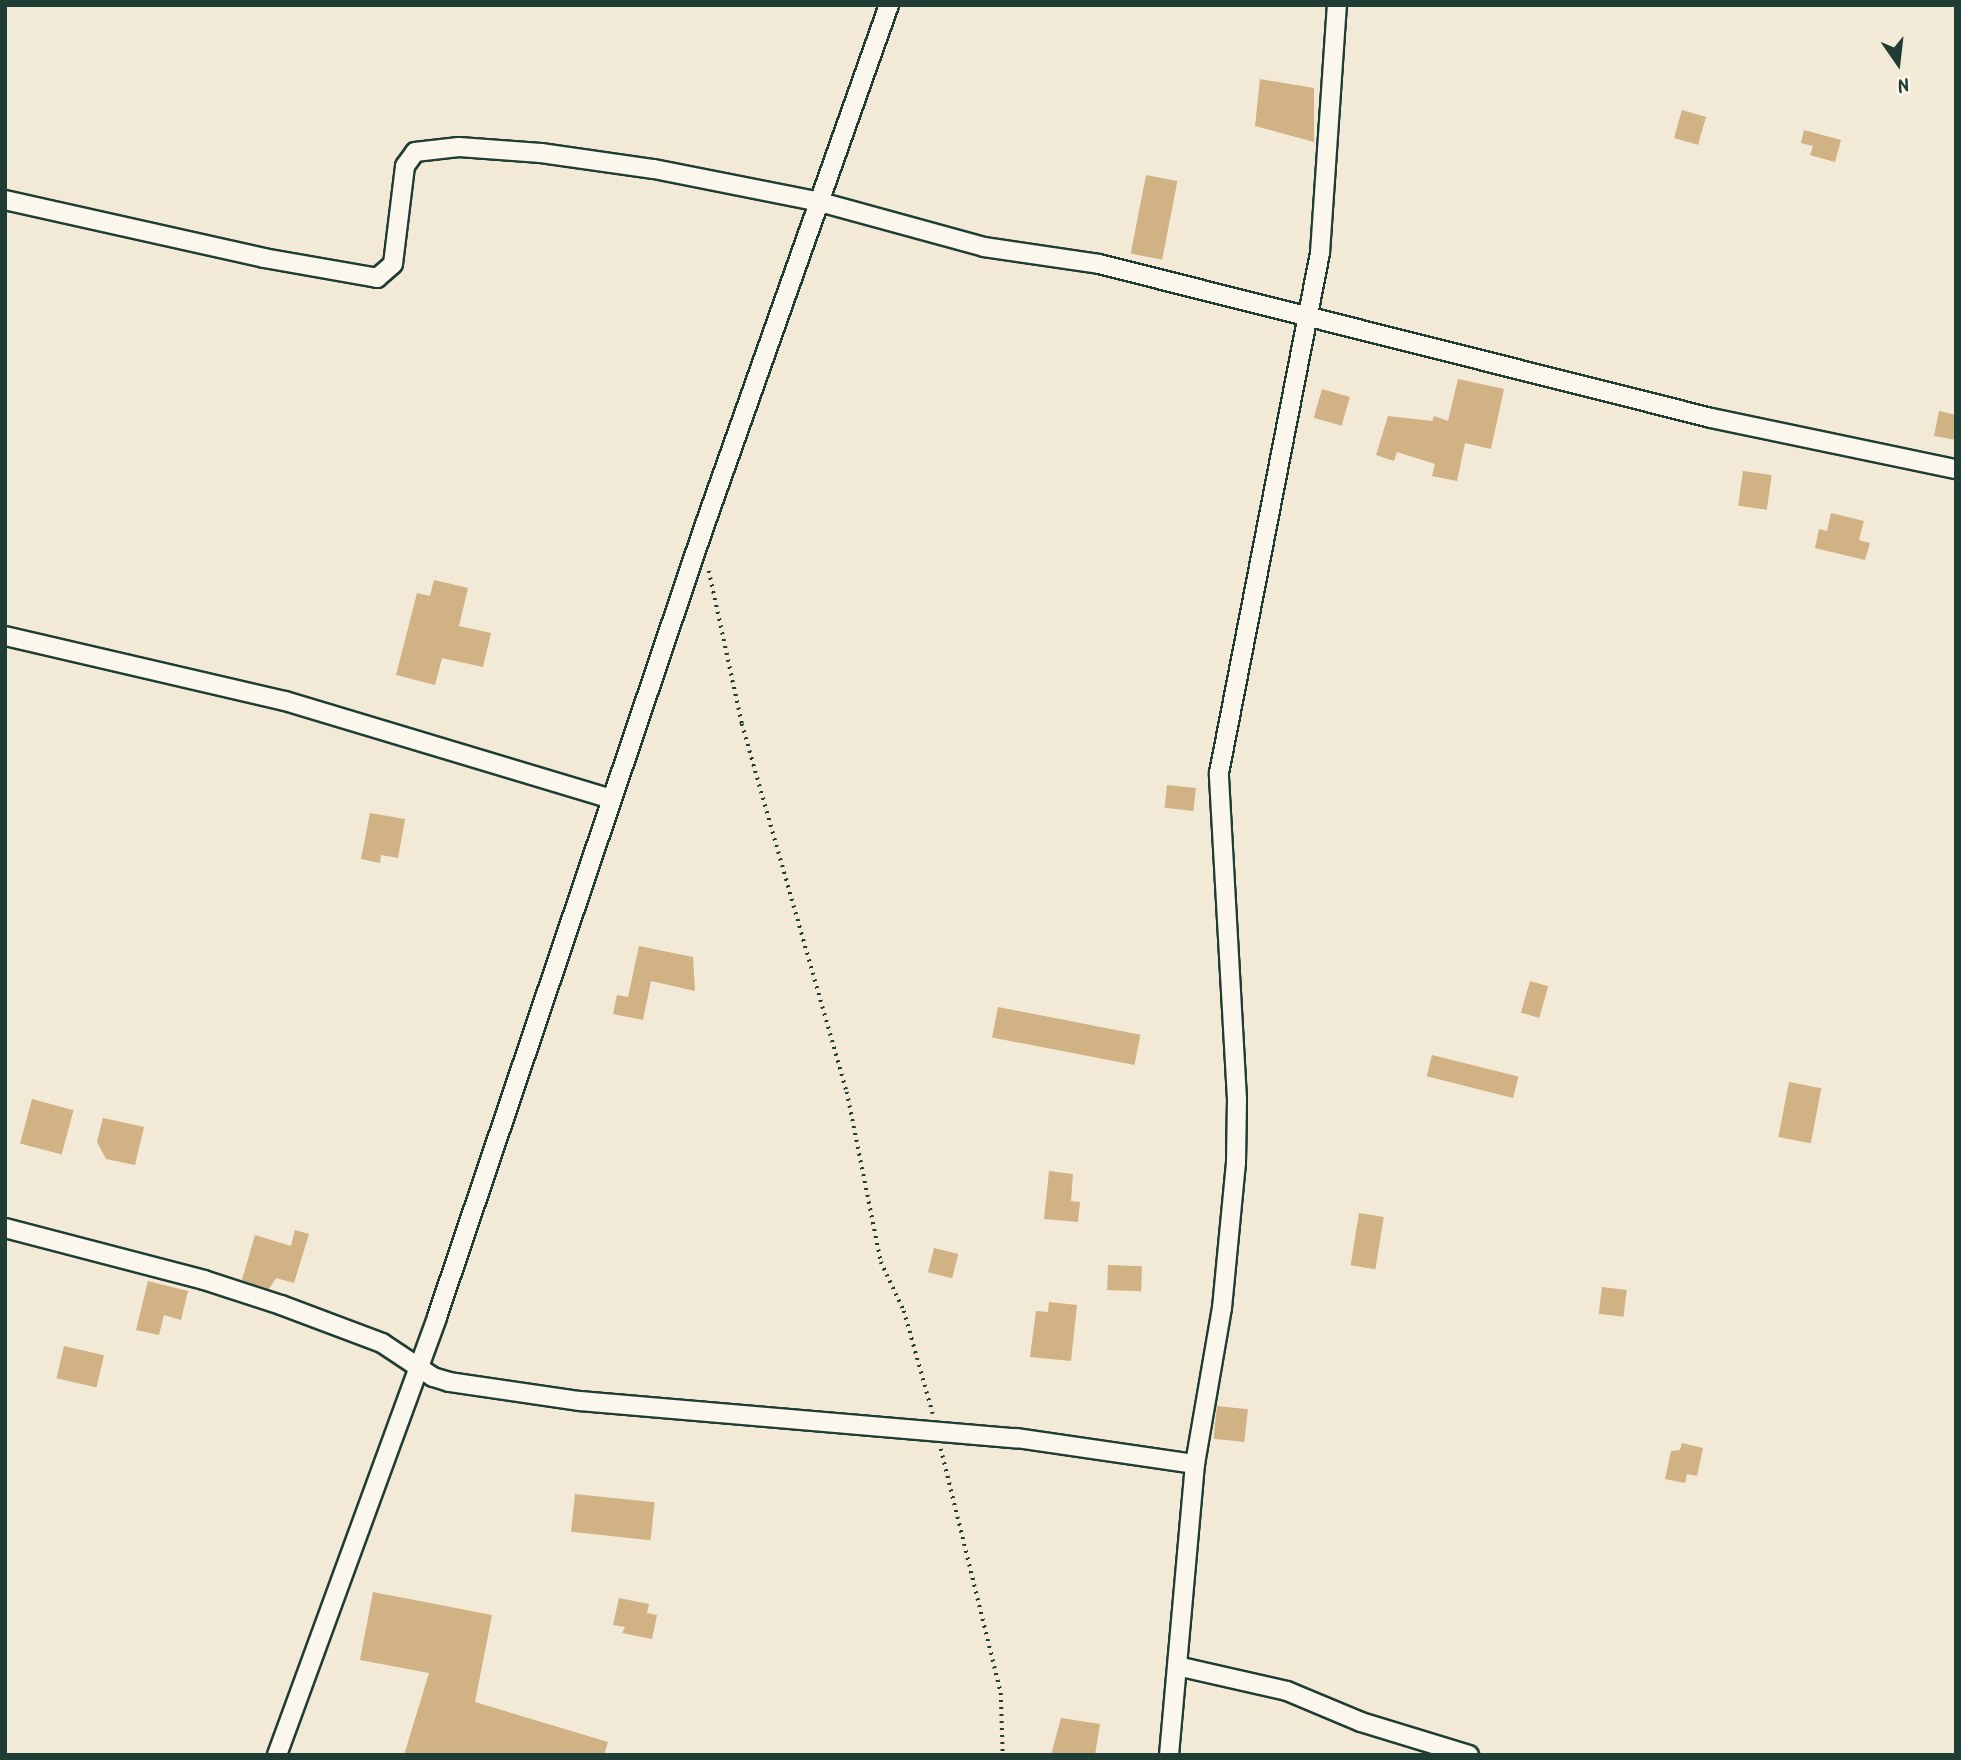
<!DOCTYPE html>
<style>
body{margin:0}
#map{position:relative;width:1961px;height:1760px;overflow:hidden;background:#f2e9d7;font-family:Kalam,sans-serif}
div>[style]{position:absolute}
[style*='--x']{left:calc(var(--x)*1px);top:calc(var(--y)*1px);width:calc(var(--w)*1px);rotate:calc(var(--a)*1deg)}
.building>*{inset:0;background:#d0b284;transform-origin:0 0}
.path>*{height:3.5px;margin-top:-1.75px;transform-origin:0;background:repeating-linear-gradient(90deg,#1f3d34 0 2px,transparent 0 7px)}
.roads{filter:drop-shadow(2px 0 #1f3d34) drop-shadow(-2px 0 #1f3d34) drop-shadow(0 2px #1f3d34) drop-shadow(0 -2px #1f3d34)}
.minor>*{height:18px;margin:-9px;padding:0 9px;transform-origin:9px;border-radius:9px;background:#fbf7ec}
span{translate:-50% -50%;white-space:nowrap;text-align:center;line-height:1.15;-webkit-text-stroke:7px #fbf7ec;paint-order:stroke}
.frame{position:absolute;inset:0;border:7px solid #1f3d34;pointer-events:none}
.north{position:absolute;left:1863px;top:28px;width:70px;height:70px;-webkit-text-stroke:5px #fbf7ec;paint-order:stroke;rotate:166deg;font-size:19px;font-weight:700;line-height:28px;text-align:center;color:#1f3d34}
.north::after{content:'';display:block;margin:auto;width:24px;height:32px;background:#1f3d34;clip-path:polygon(50% 0,100% 100%,50% 72%,0 100%)}
</style>
<div id="map">
<div class="building">
<div style="clip-path:polygon(1260px 79px,1314px 88px,1314px 142px,1255px 126px)"></div>
<div style="left:1682px;top:110px;width:25px;height:29px;rotate:16deg"></div>
<div style="clip-path:polygon(1804px 130px,1841px 140px,1835px 162px,1810px 155px,1813px 146px,1801px 143px)"></div>
<div style="left:1146px;top:175px;width:32px;height:80px;rotate:11deg"></div>
<div style="clip-path:polygon(1458px 379px,1504px 389px,1491px 449px,1465px 443px,1457px 481px,1432px 476px,1435px 464px,1397px 452px,1394px 461px,1376px 455px,1388px 416px,1432px 421px,1434px 416px,1448px 421px)"></div>
<div style="left:1322px;top:389px;width:29px;height:30px;rotate:16deg"></div>
<div style="clip-path:polygon(1939px 411px,1956px 415px,1956px 440px,1934px 436px)"></div>
<div style="left:1743px;top:471px;width:29px;height:35px;rotate:8deg"></div>
<div style="clip-path:polygon(1831px 513px,1864px 521px,1859px 540px,1870px 543px,1865px 560px,1815px 548px,1819px 529px,1827px 531px)"></div>
<div style="clip-path:polygon(434px 580px,468px 588px,459px 626px,491px 633px,483px 667px,442px 658px,435px 685px,396px 675px,417px 593px,430px 596px)"></div>
<div style="left:1167px;top:785px;width:29px;height:23px;rotate:6deg"></div>
<div style="clip-path:polygon(370px 813px,405px 819px,398px 858px,381px 855px,380px 863px,361px 859px)"></div>
<div style="clip-path:polygon(639px 946px,693px 957px,695px 991px,651px 981px,643px 1020px,613px 1014px,617px 995px,628px 997px)"></div>
<div style="left:1530px;top:981px;width:19px;height:33px;rotate:16deg"></div>
<div style="left:998px;top:1007px;width:145px;height:31px;rotate:11deg"></div>
<div style="left:1432px;top:1055px;width:89px;height:22px;rotate:14deg"></div>
<div style="left:1789px;top:1082px;width:33px;height:56px;rotate:11deg"></div>
<div style="left:32px;top:1099px;width:43px;height:46px;rotate:15deg"></div>
<div style="clip-path:polygon(103px 1118px,144px 1127px,135px 1165px,106px 1159px,97px 1142px)"></div>
<div style="clip-path:polygon(1049px 1171px,1073px 1174px,1071px 1201px,1080px 1202px,1078px 1222px,1044px 1219px)"></div>
<div style="left:1359px;top:1213px;width:25px;height:53px;rotate:9deg"></div>
<div style="clip-path:polygon(295px 1230px,309px 1234px,294px 1283px,276px 1278px,269px 1289px,242px 1280px,255px 1235px,291px 1246px)"></div>
<div style="left:934px;top:1248px;width:25px;height:25px;rotate:14deg"></div>
<div style="left:1108px;top:1265px;width:34px;height:25px;rotate:2deg"></div>
<div style="clip-path:polygon(148px 1281px,188px 1291px,181px 1320px,164px 1315px,159px 1335px,136px 1330px)"></div>
<div style="left:1602px;top:1287px;width:25px;height:27px;rotate:7deg"></div>
<div style="clip-path:polygon(1049px 1302px,1077px 1305px,1071px 1361px,1030px 1357px,1036px 1311px,1048px 1312px)"></div>
<div style="left:64px;top:1346px;width:41px;height:33px;rotate:13deg"></div>
<div style="left:1217px;top:1406px;width:31px;height:33px;rotate:6deg"></div>
<div style="clip-path:polygon(1682px 1443px,1703px 1448px,1697px 1476px,1687px 1474px,1685px 1483px,1665px 1479px,1671px 1451px,1680px 1450px)"></div>
<div style="left:575px;top:1494px;width:80px;height:38px;rotate:6deg"></div>
<div style="clip-path:polygon(373px 1592px,492px 1615px,475px 1702px,608px 1742px,604px 1755px,404px 1755px,429px 1673px,360px 1660px)"></div>
<div style="clip-path:polygon(619px 1598px,649px 1604px,647px 1613px,657px 1615px,652px 1639px,622px 1633px,625px 1627px,613px 1625px)"></div>
<div style="clip-path:polygon(1061px 1718px,1100px 1724px,1095px 1755px,1051px 1755px)"></div>
</div>
<div class="path">
<div style="--x:709;--y:571;--w:157;--a:77.8"></div>
<div style="--x:742;--y:724;--w:383;--a:74.1"></div>
<div style="--x:847;--y:1092;--w:173;--a:78.7"></div>
<div style="--x:881;--y:1262;--w:54;--a:64.9"></div>
<div style="--x:904;--y:1311;--w:107;--a:74.3"></div>
<div style="--x:941;--y:1449;--w:251;--a:76.2"></div>
<div style="--x:1001;--y:1693;--w:62;--a:88.2"></div>
</div>
<div class="roads">
<div class="minor">
<div style="--x:5;--y:200;--w:265;--a:12.6"></div>
<div style="--x:264;--y:258;--w:115;--a:10"></div>
<div style="--x:377;--y:278;--w:21;--a:-41"></div>
<div style="--x:393;--y:264;--w:99;--a:-83"></div>
<div style="--x:405;--y:166;--w:17;--a:-54"></div>
<div style="--x:415;--y:152;--w:44;--a:-6.5"></div>
<div style="--x:459;--y:147;--w:82;--a:4.2"></div>
<div style="--x:541;--y:153;--w:114;--a:8.1"></div>
<div style="--x:654;--y:169;--w:169;--a:11.2"></div>
<div style="--x:820;--y:202;--w:170;--a:15.3"></div>
<div style="--x:984;--y:247;--w:116;--a:8.4"></div>
<div style="--x:1099;--y:264;--w:631;--a:14.12"></div>
<div style="--x:1711;--y:418;--w:250;--a:11.8"></div>
<div style="--x:5;--y:636;--w:287;--a:13.1"></div>
<div style="--x:285;--y:701;--w:341;--a:16.7"></div>
<div style="--x:5;--y:1228;--w:206;--a:14.6"></div>
<div style="--x:204;--y:1280;--w:81;--a:18"></div>
<div style="--x:281;--y:1305;--w:108;--a:20.6"></div>
<div style="--x:382;--y:1343;--w:61;--a:33.7"></div>
<div style="--x:433;--y:1377;--w:17;--a:17"></div>
<div style="--x:449;--y:1382;--w:132;--a:8.3"></div>
<div style="--x:580;--y:1401;--w:438;--a:4.9"></div>
<div style="--x:1016;--y:1438;--w:181;--a:8.3"></div>
<div style="--x:1177;--y:1666;--w:113;--a:12.8"></div>
<div style="--x:1287;--y:1691;--w:80;--a:22.7"></div>
<div style="--x:1361;--y:1722;--w:113;--a:17"></div>
<div style="--x:277;--y:1755;--w:466;--a:-69.9"></div>
<div style="--x:437;--y:1317;--w:834;--a:-71.33"></div>
<div style="--x:704;--y:527;--w:554;--a:-70.49"></div>
<div style="--x:1169;--y:1755;--w:292;--a:-84.9"></div>
<div style="--x:1195;--y:1464;--w:158;--a:-80.2"></div>
<div style="--x:1222;--y:1308;--w:146;--a:-84.5"></div>
<div style="--x:1236;--y:1163;--w:64;--a:-89.1"></div>
<div style="--x:1237;--y:1099;--w:326;--a:-93.2"></div>
<div style="--x:1219;--y:773;--w:530;--a:-79.01"></div>
<div style="--x:1320;--y:253;--w:249;--a:-86.1"></div>
</div>
</div>
<div class="frame"></div>
<div class="north">N</div>
</div>
